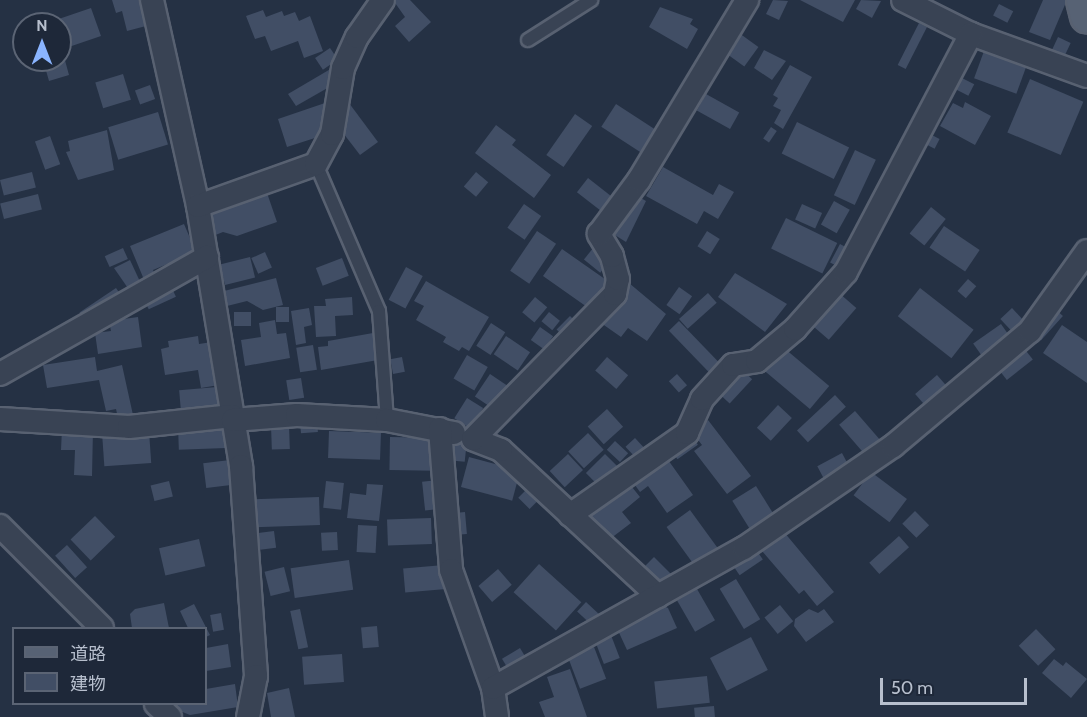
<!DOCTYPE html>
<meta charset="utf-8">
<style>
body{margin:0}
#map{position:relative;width:1087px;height:717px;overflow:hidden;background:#253144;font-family:Cabin,"Noto Sans JP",sans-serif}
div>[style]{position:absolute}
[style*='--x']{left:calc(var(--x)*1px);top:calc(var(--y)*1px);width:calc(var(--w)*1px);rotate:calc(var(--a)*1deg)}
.building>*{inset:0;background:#414e65;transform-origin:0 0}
.roads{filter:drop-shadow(2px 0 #586171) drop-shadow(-2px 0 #586171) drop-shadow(0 2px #586171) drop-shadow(0 -2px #586171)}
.service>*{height:12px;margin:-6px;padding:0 6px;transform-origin:6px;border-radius:6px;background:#394354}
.minor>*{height:22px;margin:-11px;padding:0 11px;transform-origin:11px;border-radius:11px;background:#394354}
.primary>*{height:33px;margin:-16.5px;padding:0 16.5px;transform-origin:16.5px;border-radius:16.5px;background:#576274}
span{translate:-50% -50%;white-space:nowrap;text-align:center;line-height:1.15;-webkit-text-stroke:4.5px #1e2839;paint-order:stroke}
.legend{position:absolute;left:12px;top:627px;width:195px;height:78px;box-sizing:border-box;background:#1e2839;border:2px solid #5b6474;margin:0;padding:8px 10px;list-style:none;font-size:18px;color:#b7bfcd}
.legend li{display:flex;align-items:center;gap:12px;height:30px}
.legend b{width:30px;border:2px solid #5b6474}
.north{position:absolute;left:12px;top:12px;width:60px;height:60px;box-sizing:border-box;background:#1e2839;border:2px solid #5b6474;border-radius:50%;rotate:0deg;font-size:16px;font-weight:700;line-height:24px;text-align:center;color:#b7bfcd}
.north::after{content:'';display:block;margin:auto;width:21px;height:27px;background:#8ab4ff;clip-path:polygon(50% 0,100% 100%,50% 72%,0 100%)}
.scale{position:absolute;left:880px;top:678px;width:147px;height:27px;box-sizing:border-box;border:3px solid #b7bfcd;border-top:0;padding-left:8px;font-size:18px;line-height:21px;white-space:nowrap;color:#b7bfcd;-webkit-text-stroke:4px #1e2839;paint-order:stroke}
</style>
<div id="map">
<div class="building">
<div style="clip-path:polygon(112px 0,139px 0,146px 26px,127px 31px,122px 11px,116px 13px)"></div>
<div style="clip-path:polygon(393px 0,410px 0,431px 22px,409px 42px,395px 26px,405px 17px)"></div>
<div style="clip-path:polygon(773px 0,788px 1px,779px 20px,766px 14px)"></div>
<div style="clip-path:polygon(800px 0,855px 0,843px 22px)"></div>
<div style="clip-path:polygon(861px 0,881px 1px,872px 18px,856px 9px)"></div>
<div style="clip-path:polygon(1043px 0,1067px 0,1050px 40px,1029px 32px)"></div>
<div style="left:999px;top:4px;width:16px;height:13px;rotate:27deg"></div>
<div style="clip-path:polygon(660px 7px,693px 19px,690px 24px,698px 29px,687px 49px,649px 27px)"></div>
<div style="clip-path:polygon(91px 8px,101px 36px,60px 50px,60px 24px,44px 24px)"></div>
<div style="clip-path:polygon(263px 10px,266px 17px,282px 11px,284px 16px,295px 12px,299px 21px,310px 16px,323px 51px,304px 58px,298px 41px,271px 51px,265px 36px,255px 39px,246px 16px)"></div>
<div style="left:919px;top:23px;width:9px;height:47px;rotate:27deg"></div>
<div style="left:739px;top:33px;width:24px;height:24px;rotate:36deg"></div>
<div style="left:1058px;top:37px;width:14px;height:14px;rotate:25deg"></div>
<div style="left:330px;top:48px;width:14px;height:18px;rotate:56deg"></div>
<div style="clip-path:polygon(764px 50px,786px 61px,772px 80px,754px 68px)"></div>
<div style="left:984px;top:51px;width:45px;height:29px;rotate:20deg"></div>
<div style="clip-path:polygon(63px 53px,69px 75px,49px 81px,43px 60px,60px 60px)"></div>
<div style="clip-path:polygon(339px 64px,338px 82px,296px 106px,288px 94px)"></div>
<div style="clip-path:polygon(790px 65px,812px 77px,783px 129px,774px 123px,781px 110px,773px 106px,778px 98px,773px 95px)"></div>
<div style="left:123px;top:74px;width:27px;height:29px;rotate:73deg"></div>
<div style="left:960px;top:77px;width:16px;height:13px;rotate:27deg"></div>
<div style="left:1030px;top:79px;width:58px;height:58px;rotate:23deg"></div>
<div style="left:150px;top:85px;width:15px;height:16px;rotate:70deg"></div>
<div style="left:706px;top:94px;width:38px;height:19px;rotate:29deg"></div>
<div style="clip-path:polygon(346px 99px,378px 142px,360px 155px,340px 129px)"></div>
<div style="clip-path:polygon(965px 102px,991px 116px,975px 145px,940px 126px,953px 103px,963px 108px)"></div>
<div style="clip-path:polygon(325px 103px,330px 121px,327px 128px,320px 130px,318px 137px,287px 147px,278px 119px)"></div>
<div style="left:616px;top:104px;width:50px;height:27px;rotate:33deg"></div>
<div style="left:158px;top:112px;width:34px;height:52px;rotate:73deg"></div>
<div style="left:575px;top:114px;width:21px;height:50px;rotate:35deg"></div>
<div style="left:797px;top:122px;width:58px;height:35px;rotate:26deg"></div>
<div style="clip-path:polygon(496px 125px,516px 140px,512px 145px,551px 175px,534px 198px,475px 153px)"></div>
<div style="left:771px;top:127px;width:7px;height:14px;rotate:34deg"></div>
<div style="clip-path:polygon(107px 130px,114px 170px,78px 180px,66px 152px,70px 151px,68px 141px)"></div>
<div style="left:928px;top:133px;width:13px;height:11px;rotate:27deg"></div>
<div style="left:50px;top:136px;width:30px;height:16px;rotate:70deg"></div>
<div style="left:855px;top:150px;width:23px;height:50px;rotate:25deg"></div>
<div style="clip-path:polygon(663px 167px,713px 195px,719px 184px,734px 192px,718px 219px,704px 211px,697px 224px,646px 196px)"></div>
<div style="left:32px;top:172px;width:16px;height:33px;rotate:76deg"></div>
<div style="left:476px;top:172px;width:16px;height:19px;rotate:40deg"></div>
<div style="left:588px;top:178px;width:34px;height:18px;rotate:38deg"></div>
<div style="clip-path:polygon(266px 190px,277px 222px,237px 236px,223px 232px,213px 236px,205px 212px)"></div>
<div style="left:38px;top:194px;width:16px;height:39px;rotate:76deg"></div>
<div style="clip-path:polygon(634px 194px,646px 201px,626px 242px,610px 232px)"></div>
<div style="left:834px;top:201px;width:18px;height:27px;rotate:29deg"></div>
<div style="left:524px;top:204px;width:21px;height:29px;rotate:35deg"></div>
<div style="left:802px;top:204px;width:22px;height:17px;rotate:24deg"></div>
<div style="left:931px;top:207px;width:19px;height:34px;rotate:39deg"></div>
<div style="left:786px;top:218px;width:57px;height:34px;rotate:26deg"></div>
<div style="clip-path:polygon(184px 224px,196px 252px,153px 270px,156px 277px,145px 282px,130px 246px)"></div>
<div style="left:944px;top:226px;width:43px;height:26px;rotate:34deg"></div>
<div style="left:537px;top:231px;width:23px;height:48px;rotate:34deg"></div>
<div style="left:707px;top:231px;width:15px;height:18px;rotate:32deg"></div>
<div style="left:840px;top:244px;width:15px;height:21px;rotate:28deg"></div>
<div style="left:594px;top:247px;width:21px;height:16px;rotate:39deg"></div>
<div style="left:123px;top:248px;width:12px;height:20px;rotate:66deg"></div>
<div style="clip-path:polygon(562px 249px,612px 284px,603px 296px,598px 292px,587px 307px,543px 276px)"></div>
<div style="left:265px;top:252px;width:17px;height:15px;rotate:66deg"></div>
<div style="left:250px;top:257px;width:21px;height:31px;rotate:76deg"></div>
<div style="left:342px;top:258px;width:19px;height:28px;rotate:69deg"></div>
<div style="clip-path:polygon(130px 260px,143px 288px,132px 294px,114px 268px)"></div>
<div style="left:406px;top:267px;width:19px;height:37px;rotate:28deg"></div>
<div style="clip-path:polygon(735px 273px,787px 304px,765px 332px,718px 297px)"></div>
<div style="clip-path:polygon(276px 278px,283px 305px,263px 310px,247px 301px,227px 306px,224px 291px)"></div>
<div style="left:968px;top:279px;width:11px;height:16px;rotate:41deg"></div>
<div style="clip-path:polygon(426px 281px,489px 317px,469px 351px,462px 347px,459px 351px,443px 342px,446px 337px,416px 320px,424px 306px,414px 301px)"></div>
<div style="clip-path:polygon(629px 283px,666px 314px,647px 341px,628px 328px,621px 337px,601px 323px)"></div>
<div style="left:170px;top:284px;width:14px;height:30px;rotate:65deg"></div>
<div style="left:679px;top:287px;width:16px;height:22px;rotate:35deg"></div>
<div style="left:116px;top:288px;width:11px;height:44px;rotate:56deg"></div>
<div style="left:920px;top:288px;width:68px;height:36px;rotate:38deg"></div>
<div style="left:708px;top:293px;width:13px;height:39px;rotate:48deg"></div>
<div style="left:839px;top:293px;width:23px;height:42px;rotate:41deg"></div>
<div style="clip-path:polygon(352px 297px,353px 315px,335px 316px,336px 336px,316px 337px,314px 306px,326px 306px,325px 299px)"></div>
<div style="left:535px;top:297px;width:16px;height:20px;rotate:40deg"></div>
<div style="left:289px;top:307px;width:15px;height:13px;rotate:90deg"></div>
<div style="clip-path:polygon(309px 308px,312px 325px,304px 327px,306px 343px,296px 345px,291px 311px)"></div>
<div style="left:1012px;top:308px;width:19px;height:16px;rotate:47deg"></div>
<div style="left:1054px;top:308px;width:12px;height:33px;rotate:42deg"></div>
<div style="left:234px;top:312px;width:17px;height:14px"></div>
<div style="left:549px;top:312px;width:14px;height:12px;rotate:39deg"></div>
<div style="left:570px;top:316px;width:11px;height:19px;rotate:45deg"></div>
<div style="clip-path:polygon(138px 317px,142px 347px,98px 354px,95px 333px,111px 331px,109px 321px)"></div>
<div style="clip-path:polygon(275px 320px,277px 334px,286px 333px,290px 358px,245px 366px,241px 340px,261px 337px,259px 323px)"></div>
<div style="left:679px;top:321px;width:59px;height:14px;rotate:46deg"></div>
<div style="left:491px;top:323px;width:17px;height:27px;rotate:33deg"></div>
<div style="left:1001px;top:324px;width:19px;height:34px;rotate:55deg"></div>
<div style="clip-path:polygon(1062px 325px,1087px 342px,1087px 383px,1043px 353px)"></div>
<div style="left:540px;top:327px;width:16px;height:16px;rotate:35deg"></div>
<div style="clip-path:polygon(373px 333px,378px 360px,321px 370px,318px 347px,328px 346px,328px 341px)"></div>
<div style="clip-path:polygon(198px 336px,199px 344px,212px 342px,219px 385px,201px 388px,198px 370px,165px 375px,161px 349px,169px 347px,168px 341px)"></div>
<div style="left:506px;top:336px;width:29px;height:22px;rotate:34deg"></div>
<div style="left:313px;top:345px;width:25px;height:17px;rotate:81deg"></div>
<div style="left:1023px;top:347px;width:16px;height:33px;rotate:52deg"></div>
<div style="left:784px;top:348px;width:59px;height:30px;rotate:40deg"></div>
<div style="left:467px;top:355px;width:24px;height:27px;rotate:30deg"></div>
<div style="clip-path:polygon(95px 357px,97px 371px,122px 365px,133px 415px,118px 418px,116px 409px,106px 411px,99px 380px,47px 388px,43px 365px)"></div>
<div style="left:402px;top:357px;width:15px;height:12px;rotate:79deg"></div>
<div style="left:607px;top:357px;width:28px;height:18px;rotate:41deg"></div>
<div style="left:739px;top:367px;width:18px;height:33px;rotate:43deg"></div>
<div style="left:490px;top:374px;width:22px;height:27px;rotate:34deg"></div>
<div style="left:677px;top:374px;width:15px;height:11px;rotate:48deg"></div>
<div style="left:937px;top:375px;width:18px;height:29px;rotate:49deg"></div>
<div style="left:301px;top:378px;width:20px;height:15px;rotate:81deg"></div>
<div style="left:217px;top:387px;width:21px;height:38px;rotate:85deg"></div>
<div style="left:835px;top:395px;width:16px;height:52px;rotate:47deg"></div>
<div style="left:467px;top:398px;width:19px;height:24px;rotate:32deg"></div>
<div style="left:778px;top:405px;width:19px;height:31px;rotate:43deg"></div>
<div style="left:607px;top:409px;width:24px;height:26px;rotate:48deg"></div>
<div style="left:855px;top:411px;width:40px;height:21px;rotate:49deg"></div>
<div style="left:317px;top:419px;width:13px;height:17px;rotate:86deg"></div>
<div style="clip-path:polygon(708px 420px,751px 476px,727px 494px,694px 451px,702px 445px,692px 432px)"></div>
<div style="left:225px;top:425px;width:23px;height:47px;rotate:88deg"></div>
<div style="left:289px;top:425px;width:24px;height:18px;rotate:88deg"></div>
<div style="clip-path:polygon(62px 428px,93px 430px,92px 476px,74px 475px,75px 450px,61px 450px)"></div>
<div style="left:149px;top:431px;width:32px;height:47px;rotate:86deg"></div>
<div style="left:329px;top:431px;width:52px;height:27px;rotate:2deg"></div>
<div style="left:588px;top:433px;width:23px;height:27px;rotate:47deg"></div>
<div style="left:691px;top:435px;width:12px;height:25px;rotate:55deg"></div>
<div style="left:390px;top:437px;width:45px;height:33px;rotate:1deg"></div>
<div style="left:635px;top:438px;width:16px;height:13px;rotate:47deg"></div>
<div style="left:448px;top:439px;width:19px;height:21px;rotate:6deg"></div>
<div style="left:615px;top:441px;width:18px;height:12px;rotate:43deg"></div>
<div style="left:842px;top:453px;width:15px;height:28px;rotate:62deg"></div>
<div style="left:568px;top:454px;width:22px;height:25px;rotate:47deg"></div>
<div style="left:605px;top:454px;width:21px;height:27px;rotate:45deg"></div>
<div style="left:469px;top:457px;width:53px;height:31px;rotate:15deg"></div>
<div style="clip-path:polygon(666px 457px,693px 495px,667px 513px,648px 486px,640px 492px,632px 481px)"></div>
<div style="left:230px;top:460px;width:25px;height:27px;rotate:83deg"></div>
<div style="left:871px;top:472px;width:45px;height:29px;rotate:37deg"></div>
<div style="left:438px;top:480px;width:29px;height:16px;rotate:84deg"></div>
<div style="left:169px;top:481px;width:16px;height:19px;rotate:76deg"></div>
<div style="left:326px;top:481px;width:18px;height:27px;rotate:6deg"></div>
<div style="clip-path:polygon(628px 482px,640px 497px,622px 512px,631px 523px,606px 542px,585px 515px)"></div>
<div style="clip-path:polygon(367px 484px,383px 485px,379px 521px,347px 518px,350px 493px,366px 495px)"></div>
<div style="left:531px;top:485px;width:16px;height:18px;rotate:45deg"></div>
<div style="left:756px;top:486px;width:34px;height:28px;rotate:58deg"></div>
<div style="left:319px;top:497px;width:28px;height:65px;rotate:88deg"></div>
<div style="left:690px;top:510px;width:52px;height:29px;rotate:54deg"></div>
<div style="left:915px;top:511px;width:20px;height:18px;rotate:45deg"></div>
<div style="left:465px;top:512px;width:22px;height:16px;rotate:85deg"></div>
<div style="left:95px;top:516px;width:29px;height:34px;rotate:46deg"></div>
<div style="left:431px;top:518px;width:26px;height:44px;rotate:88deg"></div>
<div style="left:358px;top:525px;width:19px;height:27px;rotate:3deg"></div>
<div style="left:274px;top:531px;width:17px;height:16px;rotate:83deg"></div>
<div style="left:337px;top:532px;width:18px;height:16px;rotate:87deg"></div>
<div style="clip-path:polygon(784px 532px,834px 592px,817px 606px,804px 590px,799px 594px,762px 551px)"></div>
<div style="left:899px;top:536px;width:15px;height:40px;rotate:48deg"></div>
<div style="left:199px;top:539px;width:28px;height:41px;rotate:77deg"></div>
<div style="left:67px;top:545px;width:30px;height:16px;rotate:48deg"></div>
<div style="left:755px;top:548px;width:14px;height:28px;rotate:56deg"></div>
<div style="left:654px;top:557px;width:24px;height:20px;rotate:45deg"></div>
<div style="left:349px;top:560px;width:30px;height:59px;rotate:82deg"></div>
<div style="left:539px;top:564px;width:57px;height:38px;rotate:42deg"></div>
<div style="left:444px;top:565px;width:24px;height:41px;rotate:85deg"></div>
<div style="left:284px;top:567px;width:25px;height:20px;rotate:76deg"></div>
<div style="left:498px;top:569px;width:21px;height:26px;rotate:49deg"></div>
<div style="left:736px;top:579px;width:47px;height:19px;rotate:59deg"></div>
<div style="left:697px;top:589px;width:36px;height:23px;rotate:60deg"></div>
<div style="left:586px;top:602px;width:18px;height:13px;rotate:43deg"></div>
<div style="clip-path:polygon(164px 603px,169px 628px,132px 628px,130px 614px,135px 609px)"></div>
<div style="clip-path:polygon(194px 604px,210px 635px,206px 637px,206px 628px,188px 628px,180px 611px)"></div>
<div style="clip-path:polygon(659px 604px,668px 608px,677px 628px,627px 650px,615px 624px)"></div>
<div style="left:780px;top:605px;width:21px;height:20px;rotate:51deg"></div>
<div style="left:300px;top:609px;width:39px;height:10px;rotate:78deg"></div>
<div style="clip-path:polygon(809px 609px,818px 613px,824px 609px,834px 622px,806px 642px,794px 626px,795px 619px)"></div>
<div style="left:221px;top:613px;width:17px;height:11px;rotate:80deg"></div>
<div style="left:377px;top:626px;width:21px;height:16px;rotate:85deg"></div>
<div style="left:1036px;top:629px;width:28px;height:24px;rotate:46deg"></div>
<div style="left:609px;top:630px;width:30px;height:17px;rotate:69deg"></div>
<div style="left:751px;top:637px;width:37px;height:46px;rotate:63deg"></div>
<div style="clip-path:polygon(228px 644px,231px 667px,206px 671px,206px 648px)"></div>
<div style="left:594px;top:647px;width:34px;height:28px;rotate:69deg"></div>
<div style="left:520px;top:648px;width:12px;height:21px;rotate:59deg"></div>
<div style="left:342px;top:654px;width:28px;height:40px;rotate:86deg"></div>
<div style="clip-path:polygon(1054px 659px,1063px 666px,1066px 662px,1087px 679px,1071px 698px,1042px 673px)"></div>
<div style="clip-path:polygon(570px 669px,587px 717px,545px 717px,539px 702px,554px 697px,547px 677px)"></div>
<div style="left:707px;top:676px;width:27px;height:53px;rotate:84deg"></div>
<div style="clip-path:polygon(235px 684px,238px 707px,190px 715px,170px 707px,169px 704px,206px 704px,206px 689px)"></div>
<div style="clip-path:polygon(289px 688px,295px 717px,271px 717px,267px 693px)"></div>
<div style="left:714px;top:706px;width:11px;height:20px;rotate:85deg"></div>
</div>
<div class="roads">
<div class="service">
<div style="--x:528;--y:40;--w:75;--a:-32.4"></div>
<div style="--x:316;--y:164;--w:160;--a:66.8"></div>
<div style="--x:379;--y:311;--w:109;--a:85.8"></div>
</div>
<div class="minor">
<div style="--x:152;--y:0;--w:211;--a:77.4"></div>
<div style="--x:198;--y:206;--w:264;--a:80.6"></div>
<div style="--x:241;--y:466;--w:211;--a:85.9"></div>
<div style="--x:256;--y:676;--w:42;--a:101"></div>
<div style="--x:903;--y:0;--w:76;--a:26.6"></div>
<div style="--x:971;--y:34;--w:123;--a:19.9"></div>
<div style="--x:198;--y:206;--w:125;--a:-19.6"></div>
<div style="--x:316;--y:164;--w:34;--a:-62"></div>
<div style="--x:332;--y:134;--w:67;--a:-80.5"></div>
<div style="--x:343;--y:68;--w:34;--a:-66"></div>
<div style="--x:357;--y:37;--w:45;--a:-54.9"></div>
<div style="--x:0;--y:374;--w:238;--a:-29.5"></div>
<div style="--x:0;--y:419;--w:129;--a:3.5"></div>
<div style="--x:129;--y:427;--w:104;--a:-6.1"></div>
<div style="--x:233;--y:420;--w:64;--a:-4.5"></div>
<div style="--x:297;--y:415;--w:90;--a:3.2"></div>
<div style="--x:387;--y:420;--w:68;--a:11"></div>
<div style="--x:440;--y:429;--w:141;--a:85.5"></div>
<div style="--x:451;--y:570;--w:125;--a:70.4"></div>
<div style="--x:493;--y:688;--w:29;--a:82"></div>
<div style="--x:570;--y:515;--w:143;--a:-35"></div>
<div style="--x:687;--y:433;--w:37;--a:-66"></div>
<div style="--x:702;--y:399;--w:46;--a:-47.6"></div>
<div style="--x:733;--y:365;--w:24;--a:-9"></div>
<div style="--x:757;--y:361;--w:50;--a:-40.1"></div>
<div style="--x:795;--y:329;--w:76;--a:-48.2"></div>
<div style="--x:846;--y:272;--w:269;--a:-62.3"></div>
<div style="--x:0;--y:526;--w:144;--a:45"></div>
<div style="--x:658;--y:596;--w:214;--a:-137.1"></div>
<div style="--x:501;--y:450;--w:30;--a:-159"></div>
<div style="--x:473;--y:439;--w:203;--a:-45.6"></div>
<div style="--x:615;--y:294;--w:15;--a:-79"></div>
<div style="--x:618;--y:279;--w:24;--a:-105"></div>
<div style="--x:612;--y:256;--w:26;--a:-121"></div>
<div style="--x:599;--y:234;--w:67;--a:-53.5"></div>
<div style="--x:639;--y:180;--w:210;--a:-59"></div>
<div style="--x:493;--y:688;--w:287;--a:-29.2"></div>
<div style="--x:744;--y:548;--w:181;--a:-34.4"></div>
<div style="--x:893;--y:446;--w:179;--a:-40"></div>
<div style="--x:1030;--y:331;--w:98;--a:-54.5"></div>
<div style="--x:156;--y:704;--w:19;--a:43"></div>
</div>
<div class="primary">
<div style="--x:1083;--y:0;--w:16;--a:76"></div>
</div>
</div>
<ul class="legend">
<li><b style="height:8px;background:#576274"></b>道路</li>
<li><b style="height:16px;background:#414e65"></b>建物</li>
</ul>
<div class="north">N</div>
<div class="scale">50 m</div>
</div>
